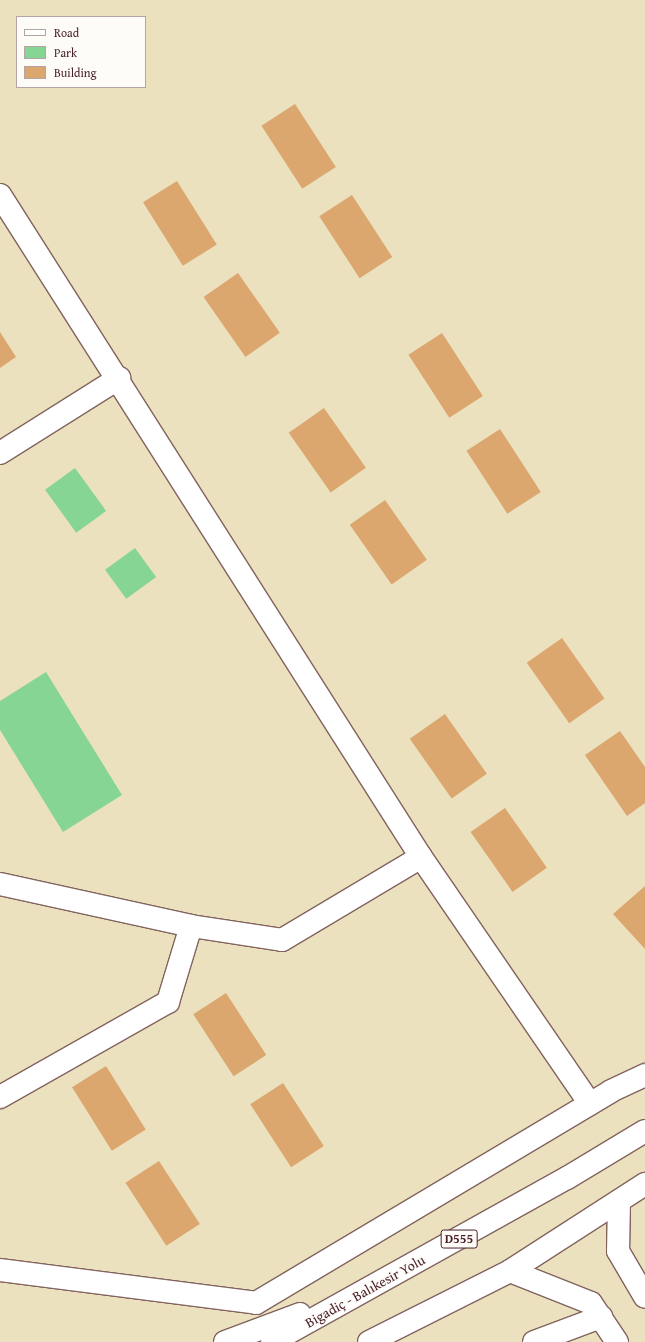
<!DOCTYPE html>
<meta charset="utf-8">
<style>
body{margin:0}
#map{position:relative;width:645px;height:1342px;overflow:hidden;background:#ebe1be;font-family:"Gentium Book Plus",serif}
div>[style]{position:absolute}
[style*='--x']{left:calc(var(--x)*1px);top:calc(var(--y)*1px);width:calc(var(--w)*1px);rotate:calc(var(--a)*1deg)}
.green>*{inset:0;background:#87d594;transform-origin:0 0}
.building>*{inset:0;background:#dba76f;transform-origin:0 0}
.roads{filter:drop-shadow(1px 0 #82635e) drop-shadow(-1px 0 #82635e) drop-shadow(0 1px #82635e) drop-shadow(0 -1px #82635e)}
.minor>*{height:22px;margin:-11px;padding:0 11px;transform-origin:11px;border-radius:11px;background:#fff}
.highway>*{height:22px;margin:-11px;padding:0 11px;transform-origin:11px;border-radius:11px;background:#fff}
span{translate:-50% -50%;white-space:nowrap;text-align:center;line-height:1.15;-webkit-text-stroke:3px #fdfcf7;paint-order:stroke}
.shield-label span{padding:1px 3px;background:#fdfcf7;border:1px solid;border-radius:3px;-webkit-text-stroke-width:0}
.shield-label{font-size:13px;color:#4a1f2b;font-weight:700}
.street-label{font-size:14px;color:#4a1f2b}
.legend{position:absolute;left:16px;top:16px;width:130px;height:72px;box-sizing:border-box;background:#fdfcf7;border:1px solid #b5a4a5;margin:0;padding:5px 7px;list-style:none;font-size:12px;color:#4a1f2b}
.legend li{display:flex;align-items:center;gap:8px;height:20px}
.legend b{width:20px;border:1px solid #b5a4a5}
</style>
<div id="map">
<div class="green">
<div style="left:75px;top:468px;width:53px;height:37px;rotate:54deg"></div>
<div style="left:135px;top:548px;width:36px;height:37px;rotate:54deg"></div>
<div style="clip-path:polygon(46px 672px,122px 795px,63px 832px,0 730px,0 701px)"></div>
</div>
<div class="building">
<div style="left:295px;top:104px;width:75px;height:40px;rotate:57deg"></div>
<div style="left:177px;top:181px;width:75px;height:40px;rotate:58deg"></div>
<div style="left:352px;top:195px;width:74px;height:39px;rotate:57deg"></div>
<div style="left:238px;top:273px;width:73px;height:42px;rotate:55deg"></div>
<div style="clip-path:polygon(0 332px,16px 357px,0 368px)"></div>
<div style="left:442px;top:333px;width:75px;height:40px;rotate:57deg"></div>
<div style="left:324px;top:408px;width:73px;height:43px;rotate:55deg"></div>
<div style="left:500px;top:429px;width:75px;height:40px;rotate:57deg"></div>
<div style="left:385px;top:500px;width:73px;height:43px;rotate:55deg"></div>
<div style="left:562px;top:638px;width:74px;height:43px;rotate:55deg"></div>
<div style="left:445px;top:714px;width:73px;height:43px;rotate:55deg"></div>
<div style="clip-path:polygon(620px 731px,645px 767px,645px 803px,627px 816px,585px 755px)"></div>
<div style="left:505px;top:808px;width:73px;height:42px;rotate:55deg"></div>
<div style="clip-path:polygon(645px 886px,645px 949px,613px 914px)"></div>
<div style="left:226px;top:993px;width:74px;height:39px;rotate:57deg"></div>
<div style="left:106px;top:1066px;width:75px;height:40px;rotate:58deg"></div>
<div style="left:283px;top:1083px;width:75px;height:39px;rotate:57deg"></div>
<div style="left:159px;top:1161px;width:75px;height:40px;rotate:57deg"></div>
</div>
<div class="roads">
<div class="minor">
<div style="--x:0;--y:195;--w:785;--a:57.55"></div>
<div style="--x:421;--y:857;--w:299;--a:55.6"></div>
<div style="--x:0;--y:453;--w:141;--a:-32.2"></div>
<div style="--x:0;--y:884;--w:196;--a:12.4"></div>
<div style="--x:191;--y:926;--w:92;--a:8.7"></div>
<div style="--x:282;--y:940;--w:162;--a:-30.8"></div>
<div style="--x:0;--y:1097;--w:193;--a:-29.5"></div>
<div style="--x:168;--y:1002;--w:79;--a:-73.2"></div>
<div style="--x:619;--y:1201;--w:50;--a:91.1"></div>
<div style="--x:618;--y:1251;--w:53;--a:59.6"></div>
<div style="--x:0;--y:1270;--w:258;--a:7.3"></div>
<div style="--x:256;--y:1303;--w:413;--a:-30.8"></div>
<div style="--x:611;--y:1091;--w:38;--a:-25"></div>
<div style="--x:510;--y:1271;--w:87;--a:21.6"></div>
<div style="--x:591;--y:1303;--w:47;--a:56.3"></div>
<div style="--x:534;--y:1342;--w:72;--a:-20.5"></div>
</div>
<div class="highway">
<div style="--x:225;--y:1342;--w:80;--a:-20.5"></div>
<div style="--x:272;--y:1342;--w:338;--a:-29.1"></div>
<div style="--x:567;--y:1178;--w:91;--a:-31.1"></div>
<div style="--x:369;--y:1342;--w:158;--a:-26.7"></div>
<div style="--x:510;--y:1271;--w:161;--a:-32.8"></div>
</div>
</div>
<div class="shield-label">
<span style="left:459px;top:1239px">D555</span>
</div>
<div class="street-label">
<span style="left:365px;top:1291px;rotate:-29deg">Bigadiç - Balıkesir Yolu</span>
</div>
<ul class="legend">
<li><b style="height:5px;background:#fff"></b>Road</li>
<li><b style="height:11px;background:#87d594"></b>Park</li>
<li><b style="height:11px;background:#dba76f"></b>Building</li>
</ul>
</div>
